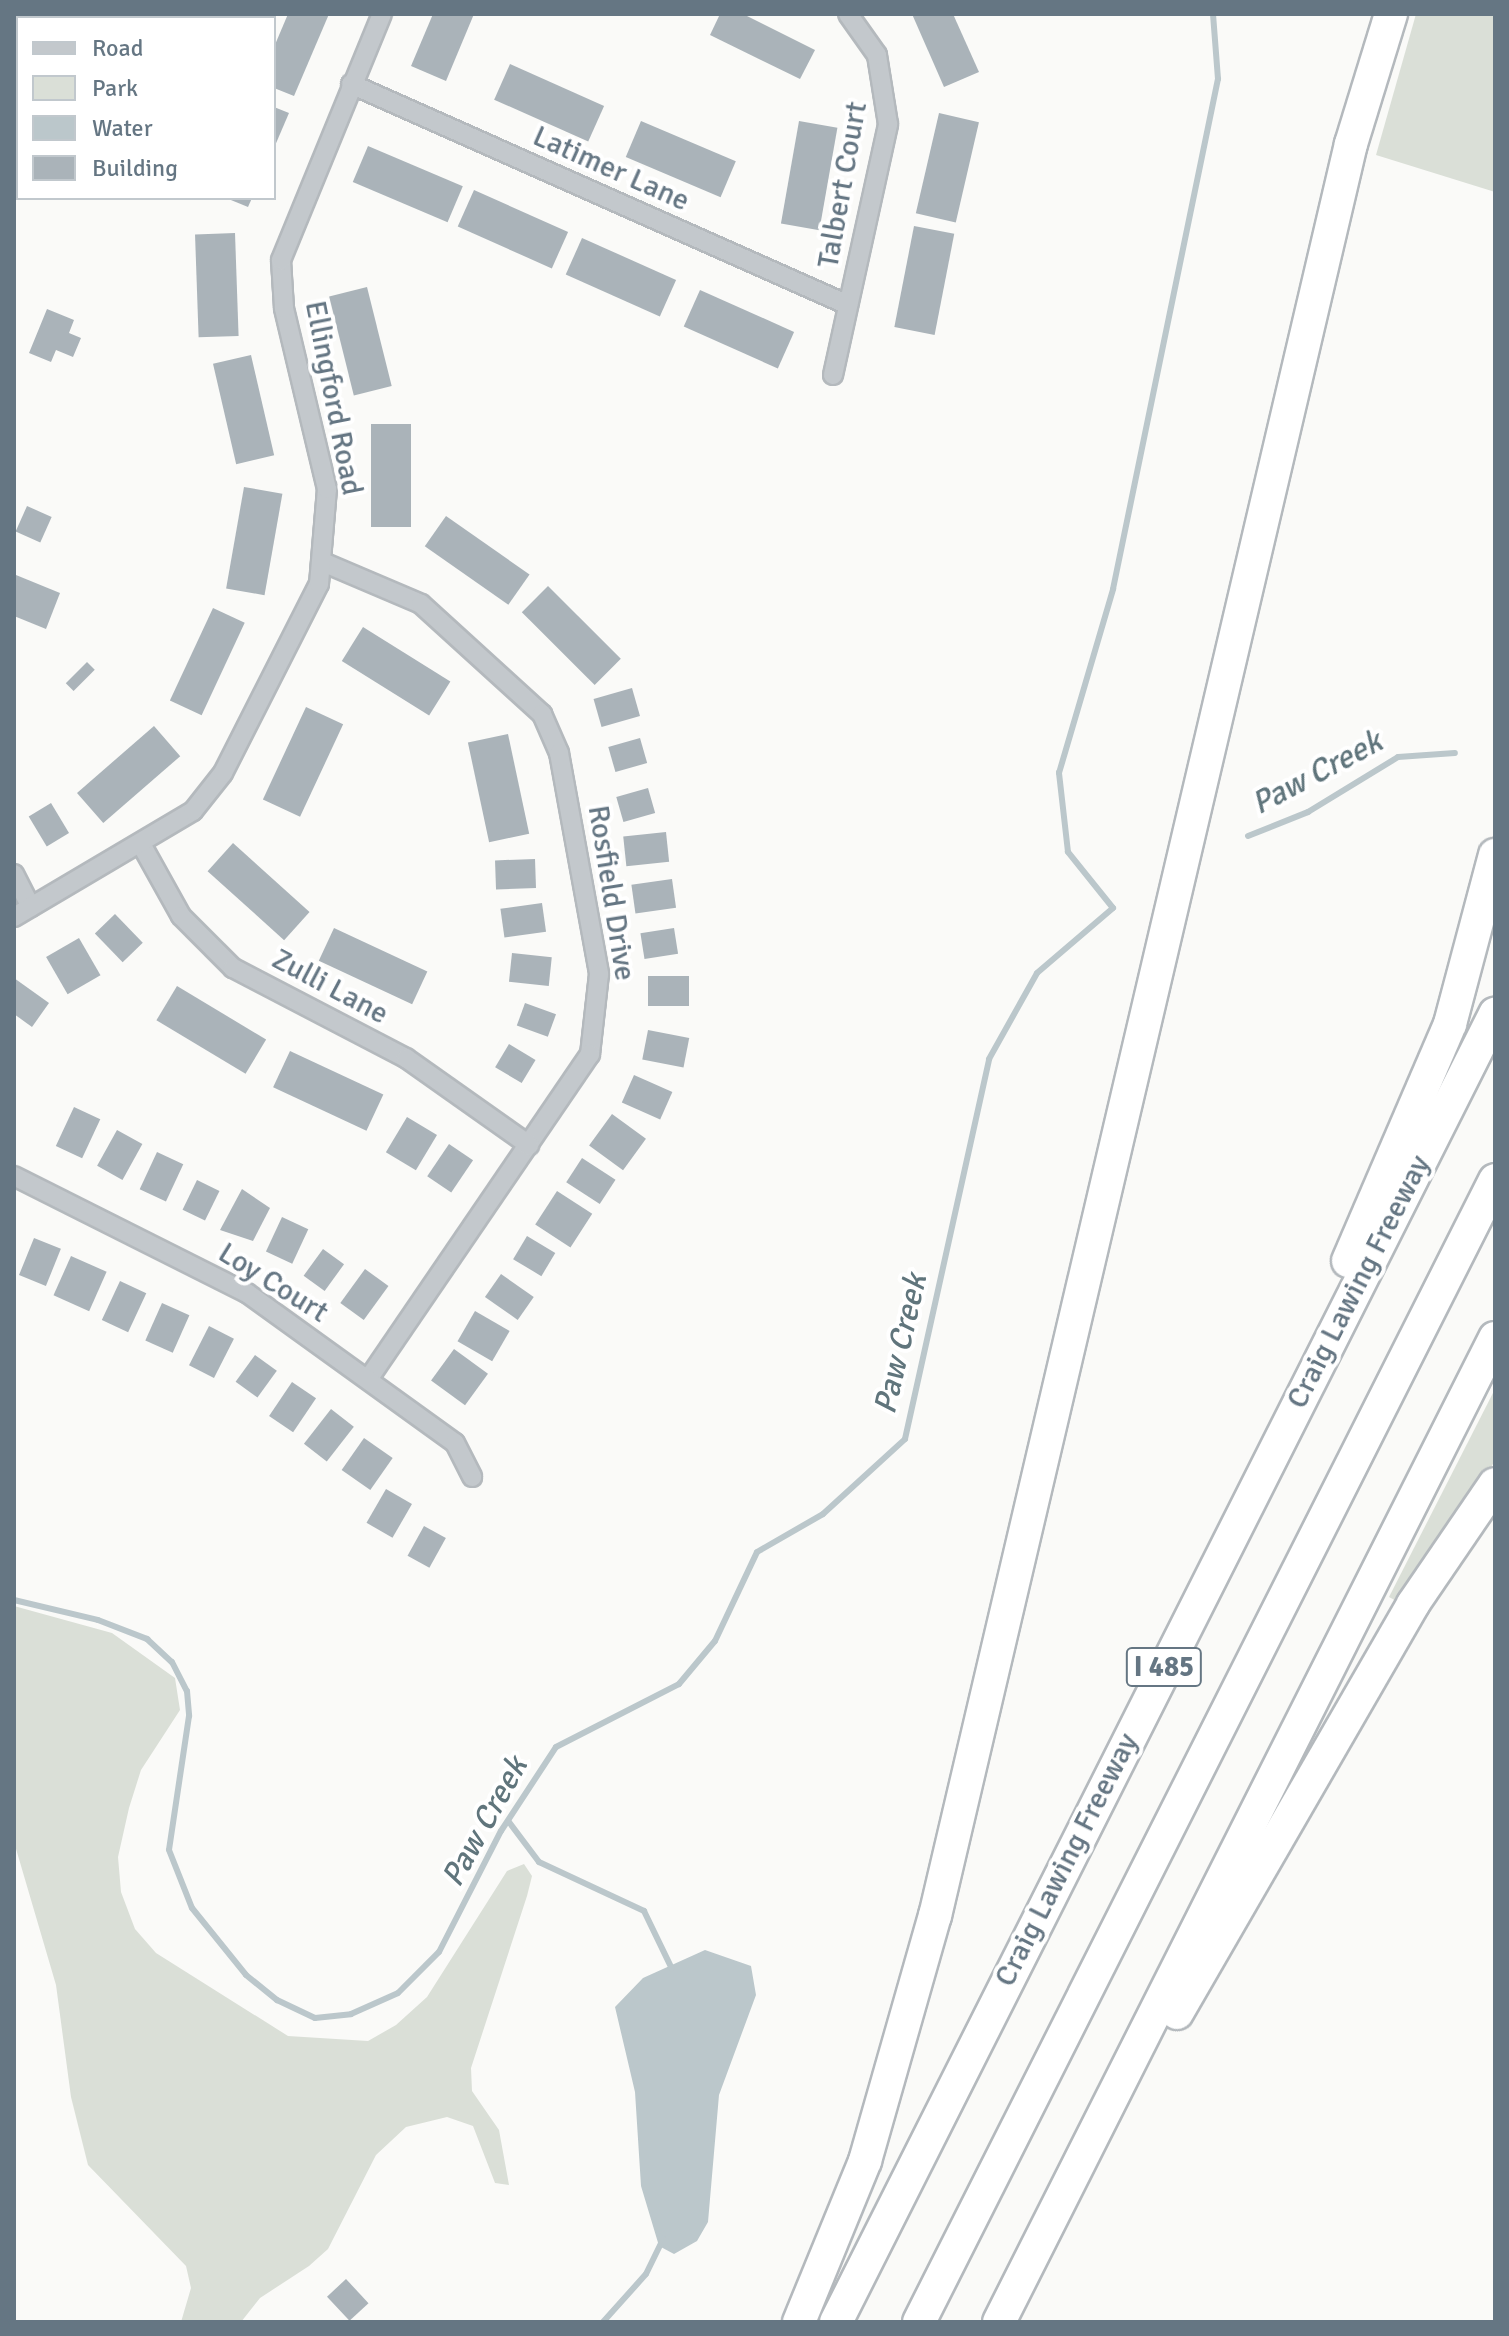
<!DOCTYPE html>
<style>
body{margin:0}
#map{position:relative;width:1509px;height:2336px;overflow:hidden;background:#fafaf8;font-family:Signika,sans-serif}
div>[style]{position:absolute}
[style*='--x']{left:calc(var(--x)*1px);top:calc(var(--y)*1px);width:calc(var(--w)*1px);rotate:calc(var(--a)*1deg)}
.green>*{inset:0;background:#dadfd7}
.water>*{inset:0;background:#bbc7cb}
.stream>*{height:6px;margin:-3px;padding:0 3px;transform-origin:3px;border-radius:3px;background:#bbc7cb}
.building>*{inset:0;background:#aab3b9;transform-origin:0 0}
.roads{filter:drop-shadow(2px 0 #b4b9bd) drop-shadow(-2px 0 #b4b9bd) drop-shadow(0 2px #b4b9bd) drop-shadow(0 -2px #b4b9bd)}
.street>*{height:18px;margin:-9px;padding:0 9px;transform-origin:9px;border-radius:9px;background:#c3c8cc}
.highway>*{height:32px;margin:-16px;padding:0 16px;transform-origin:16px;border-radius:16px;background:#fff}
span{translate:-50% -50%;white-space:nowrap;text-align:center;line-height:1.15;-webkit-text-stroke:8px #fff;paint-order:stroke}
.shield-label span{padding:2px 6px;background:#fff;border:2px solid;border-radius:6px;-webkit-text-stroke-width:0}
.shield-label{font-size:28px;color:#657683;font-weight:700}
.street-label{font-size:30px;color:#657683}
.water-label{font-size:32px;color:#60757c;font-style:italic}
.frame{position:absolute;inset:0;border:16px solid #657683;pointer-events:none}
.legend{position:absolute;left:16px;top:16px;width:260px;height:184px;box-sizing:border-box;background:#fff;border:2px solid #c1c8cd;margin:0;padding:10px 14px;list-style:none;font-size:24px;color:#657683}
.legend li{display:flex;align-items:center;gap:16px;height:40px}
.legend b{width:40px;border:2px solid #c1c8cd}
</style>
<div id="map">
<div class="green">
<div style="clip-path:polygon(1416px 14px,1495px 14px,1495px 192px,1376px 155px)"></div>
<div style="clip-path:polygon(1495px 1389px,1495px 1461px,1398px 1602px,1389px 1597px)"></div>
<div style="clip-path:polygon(14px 1606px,112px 1633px,175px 1678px,180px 1710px,141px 1770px,129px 1808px,118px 1857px,121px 1892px,135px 1929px,156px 1953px,288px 2036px,368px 2041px,396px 2025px,427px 1997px,507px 1871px,524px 1864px,532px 1876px,527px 1896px,471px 2068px,472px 2091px,499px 2130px,509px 2185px,495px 2183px,473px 2126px,447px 2117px,406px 2127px,376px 2155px,328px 2249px,309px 2266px,260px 2298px,241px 2322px,181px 2322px,191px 2288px,186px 2266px,88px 2165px,71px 2097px,56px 1985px,14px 1842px)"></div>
</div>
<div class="water">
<div style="clip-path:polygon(705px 1950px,751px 1966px,756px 1995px,719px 2095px,708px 2222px,697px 2241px,674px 2254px,659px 2246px,641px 2186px,635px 2092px,615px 2007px,643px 1978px)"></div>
</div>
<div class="stream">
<div style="--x:1248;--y:836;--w:65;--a:-21.8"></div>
<div style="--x:1308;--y:812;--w:105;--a:-31.4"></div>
<div style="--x:1398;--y:757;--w:57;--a:-4"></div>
<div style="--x:14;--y:1600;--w:86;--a:13.4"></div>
<div style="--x:98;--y:1620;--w:53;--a:21.2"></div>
<div style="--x:147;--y:1639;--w:34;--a:43"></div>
<div style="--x:172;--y:1662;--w:33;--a:63"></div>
<div style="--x:187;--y:1691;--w:25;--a:85"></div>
<div style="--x:189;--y:1716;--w:135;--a:98.5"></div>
<div style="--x:169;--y:1850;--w:62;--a:68.4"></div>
<div style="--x:192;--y:1908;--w:86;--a:51.1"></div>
<div style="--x:246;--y:1975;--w:40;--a:39"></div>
<div style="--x:277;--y:2000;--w:42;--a:25.3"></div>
<div style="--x:315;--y:2018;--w:36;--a:-6"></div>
<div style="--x:351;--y:2014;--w:51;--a:-24.1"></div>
<div style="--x:398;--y:1993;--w:58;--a:-45"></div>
<div style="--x:439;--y:1952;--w:136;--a:-62.9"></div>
<div style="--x:501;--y:1831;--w:100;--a:-56.8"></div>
<div style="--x:556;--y:1747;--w:138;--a:-27.1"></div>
<div style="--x:679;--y:1684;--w:56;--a:-50.1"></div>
<div style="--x:715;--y:1641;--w:98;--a:-64.7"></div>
<div style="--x:757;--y:1552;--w:76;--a:-29.9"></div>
<div style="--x:823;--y:1514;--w:111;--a:-42.4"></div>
<div style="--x:905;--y:1439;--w:389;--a:-77.5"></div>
<div style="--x:989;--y:1059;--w:98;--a:-60.8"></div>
<div style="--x:1037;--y:973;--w:100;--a:-40.5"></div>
<div style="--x:1113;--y:908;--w:72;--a:-128.8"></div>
<div style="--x:1068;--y:852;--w:80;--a:-96.5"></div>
<div style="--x:1059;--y:773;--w:192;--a:-73.6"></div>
<div style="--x:1113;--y:589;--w:521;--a:-78.37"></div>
<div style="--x:1218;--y:79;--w:65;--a:-94.4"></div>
<div style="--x:509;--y:1822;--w:50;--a:53.1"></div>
<div style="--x:539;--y:1862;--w:116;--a:25"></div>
<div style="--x:644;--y:1911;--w:64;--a:64.2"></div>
<div style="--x:603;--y:2322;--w:64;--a:-48.1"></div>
<div style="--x:646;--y:2274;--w:39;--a:-64"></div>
</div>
<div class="building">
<div style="clip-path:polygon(288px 14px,329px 14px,294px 96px,274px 88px,274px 47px)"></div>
<div style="clip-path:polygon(433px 14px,474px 14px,446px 81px,411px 66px)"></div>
<div style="clip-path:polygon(720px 14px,743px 14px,815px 50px,800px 79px,710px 35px)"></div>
<div style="clip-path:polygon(912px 14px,953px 14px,979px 72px,944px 87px)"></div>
<div style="left:510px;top:64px;width:103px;height:39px;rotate:24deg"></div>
<div style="clip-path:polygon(274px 107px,289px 113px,274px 148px)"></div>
<div style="left:939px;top:113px;width:41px;height:103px;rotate:13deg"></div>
<div style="left:641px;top:121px;width:103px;height:39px;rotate:23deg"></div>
<div style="left:799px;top:121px;width:39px;height:104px;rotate:10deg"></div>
<div style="left:368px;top:146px;width:103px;height:39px;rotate:23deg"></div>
<div style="left:474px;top:190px;width:103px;height:40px;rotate:24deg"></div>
<div style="clip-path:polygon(226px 198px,252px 198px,248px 207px)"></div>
<div style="left:914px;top:226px;width:41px;height:103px;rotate:11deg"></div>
<div style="left:235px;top:233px;width:103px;height:40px;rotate:88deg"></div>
<div style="left:582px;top:238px;width:103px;height:40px;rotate:24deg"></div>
<div style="left:367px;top:287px;width:102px;height:39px;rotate:76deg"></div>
<div style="left:700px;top:290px;width:103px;height:40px;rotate:24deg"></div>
<div style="clip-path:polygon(47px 309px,74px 320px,69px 333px,81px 338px,73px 357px,56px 350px,51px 362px,29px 353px)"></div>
<div style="left:251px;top:355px;width:103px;height:39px;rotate:77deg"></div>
<div style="left:371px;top:424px;width:40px;height:103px"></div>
<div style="left:244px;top:487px;width:39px;height:103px;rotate:10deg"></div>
<div style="left:27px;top:506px;width:27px;height:28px;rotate:24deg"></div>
<div style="left:446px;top:516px;width:102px;height:37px;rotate:35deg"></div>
<div style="clip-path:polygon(16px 575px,60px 593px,46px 629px,14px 616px)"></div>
<div style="left:548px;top:586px;width:103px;height:37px;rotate:45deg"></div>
<div style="left:213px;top:608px;width:35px;height:102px;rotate:25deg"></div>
<div style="left:363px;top:627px;width:103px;height:40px;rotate:32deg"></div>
<div style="left:87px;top:662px;width:11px;height:30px;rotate:45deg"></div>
<div style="left:632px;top:688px;width:29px;height:40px;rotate:74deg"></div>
<div style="left:306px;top:707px;width:41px;height:102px;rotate:25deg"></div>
<div style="left:154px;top:726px;width:40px;height:102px;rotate:49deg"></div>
<div style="left:508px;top:734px;width:102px;height:41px;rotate:78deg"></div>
<div style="left:640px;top:738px;width:26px;height:33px;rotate:74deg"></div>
<div style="left:648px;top:788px;width:26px;height:33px;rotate:74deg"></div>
<div style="left:51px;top:803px;width:35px;height:26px;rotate:59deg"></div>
<div style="left:666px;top:832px;width:30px;height:43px;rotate:84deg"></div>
<div style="left:233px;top:843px;width:103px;height:38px;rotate:42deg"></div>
<div style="left:535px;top:859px;width:29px;height:40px;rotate:88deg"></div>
<div style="left:672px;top:879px;width:29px;height:41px;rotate:82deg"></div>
<div style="left:542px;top:903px;width:29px;height:42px;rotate:82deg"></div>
<div style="left:115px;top:914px;width:40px;height:28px;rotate:46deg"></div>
<div style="left:334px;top:928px;width:103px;height:36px;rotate:25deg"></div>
<div style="left:674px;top:928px;width:26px;height:34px;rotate:81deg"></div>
<div style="left:79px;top:938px;width:43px;height:38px;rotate:60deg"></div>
<div style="left:512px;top:953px;width:40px;height:29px;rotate:6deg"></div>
<div style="left:648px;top:976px;width:41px;height:30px"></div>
<div style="clip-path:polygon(14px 978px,49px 1003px,32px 1027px,14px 1014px)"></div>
<div style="left:177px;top:986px;width:104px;height:40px;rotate:31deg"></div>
<div style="left:525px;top:1003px;width:33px;height:24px;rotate:20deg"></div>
<div style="left:648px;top:1030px;width:42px;height:30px;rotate:11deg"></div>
<div style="left:509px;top:1044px;width:31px;height:27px;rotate:31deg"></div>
<div style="left:290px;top:1051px;width:103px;height:40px;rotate:25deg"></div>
<div style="left:634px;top:1075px;width:42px;height:30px;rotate:24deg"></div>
<div style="left:74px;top:1107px;width:29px;height:43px;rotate:25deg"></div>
<div style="left:612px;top:1114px;width:42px;height:39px;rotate:36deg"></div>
<div style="left:407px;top:1117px;width:35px;height:41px;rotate:31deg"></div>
<div style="left:117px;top:1130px;width:29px;height:41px;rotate:29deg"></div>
<div style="left:449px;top:1144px;width:29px;height:39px;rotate:34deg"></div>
<div style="left:157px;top:1152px;width:29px;height:41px;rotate:25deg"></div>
<div style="left:582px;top:1158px;width:40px;height:29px;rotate:33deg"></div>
<div style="left:197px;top:1180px;width:25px;height:33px;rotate:26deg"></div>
<div style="clip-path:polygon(242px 1189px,270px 1208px,253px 1241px,220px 1230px)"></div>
<div style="left:557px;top:1191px;width:42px;height:40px;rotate:33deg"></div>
<div style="left:282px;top:1217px;width:29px;height:38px;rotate:25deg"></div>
<div style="left:527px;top:1236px;width:33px;height:27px;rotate:31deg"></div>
<div style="left:34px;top:1238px;width:29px;height:40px;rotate:22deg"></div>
<div style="left:323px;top:1249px;width:26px;height:33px;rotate:36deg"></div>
<div style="left:71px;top:1256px;width:39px;height:43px;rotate:24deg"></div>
<div style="left:365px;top:1269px;width:29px;height:42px;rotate:36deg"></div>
<div style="left:501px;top:1274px;width:40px;height:28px;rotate:35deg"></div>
<div style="left:120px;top:1281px;width:29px;height:43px;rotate:25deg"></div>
<div style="left:162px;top:1303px;width:30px;height:41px;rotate:24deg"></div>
<div style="left:475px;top:1311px;width:40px;height:35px;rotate:30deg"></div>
<div style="left:209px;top:1326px;width:28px;height:44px;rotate:27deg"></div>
<div style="left:454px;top:1349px;width:42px;height:39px;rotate:36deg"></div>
<div style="left:255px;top:1355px;width:27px;height:33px;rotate:36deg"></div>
<div style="left:292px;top:1382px;width:29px;height:41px;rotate:34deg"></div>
<div style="left:331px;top:1409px;width:29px;height:44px;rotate:38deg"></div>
<div style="left:364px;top:1438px;width:35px;height:39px;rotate:35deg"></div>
<div style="left:386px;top:1489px;width:30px;height:39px;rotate:30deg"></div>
<div style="left:424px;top:1526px;width:25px;height:34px;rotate:29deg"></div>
<div style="left:346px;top:2279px;width:33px;height:26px;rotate:47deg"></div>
</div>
<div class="roads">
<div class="street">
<div style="--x:351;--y:84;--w:544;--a:23.97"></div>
<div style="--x:833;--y:375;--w:257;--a:-77.6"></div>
<div style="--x:888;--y:124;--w:70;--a:-99.1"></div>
<div style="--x:877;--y:55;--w:50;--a:-125.3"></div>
<div style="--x:325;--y:563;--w:104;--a:23.1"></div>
<div style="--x:421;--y:604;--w:164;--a:42.3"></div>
<div style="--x:542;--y:714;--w:43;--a:66.4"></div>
<div style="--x:559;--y:753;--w:225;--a:79.7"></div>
<div style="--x:599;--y:974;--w:81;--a:96.4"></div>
<div style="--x:590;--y:1054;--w:394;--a:124.3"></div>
<div style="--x:141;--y:844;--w:82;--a:60.9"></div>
<div style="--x:181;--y:916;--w:74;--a:45"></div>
<div style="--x:233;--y:968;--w:195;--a:27.5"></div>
<div style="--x:406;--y:1058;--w:151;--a:35.3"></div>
<div style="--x:14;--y:874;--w:37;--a:63"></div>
<div style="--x:14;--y:917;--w:208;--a:-30.6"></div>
<div style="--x:193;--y:811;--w:48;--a:-51.7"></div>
<div style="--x:223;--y:773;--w:212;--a:-63.1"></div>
<div style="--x:319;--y:584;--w:95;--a:-85.2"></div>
<div style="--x:327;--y:489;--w:186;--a:-103.4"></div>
<div style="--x:284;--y:308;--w:48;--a:-93.6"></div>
<div style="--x:281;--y:260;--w:266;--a:-67.7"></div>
<div style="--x:14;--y:1176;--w:261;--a:26.7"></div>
<div style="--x:247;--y:1293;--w:256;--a:35.8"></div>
<div style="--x:455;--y:1443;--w:38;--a:63"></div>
</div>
<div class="highway">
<div style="--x:1348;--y:1261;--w:258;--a:-66.7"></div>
<div style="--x:1450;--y:1024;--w:175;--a:-75.1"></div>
<div style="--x:1177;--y:2013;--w:472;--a:-60"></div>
<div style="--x:1413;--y:1604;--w:145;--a:-55.7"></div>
<div style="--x:799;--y:2322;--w:174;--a:-67.7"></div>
<div style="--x:865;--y:2161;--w:255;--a:-74.1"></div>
<div style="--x:935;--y:1916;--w:1820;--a:-76.79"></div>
<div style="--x:1351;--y:144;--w:136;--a:-72.9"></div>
<div style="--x:836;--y:2322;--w:1465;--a:-63.26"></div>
<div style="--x:919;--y:2322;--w:1279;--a:-63.23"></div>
<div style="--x:999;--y:2322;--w:1102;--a:-63.25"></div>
</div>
</div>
<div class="shield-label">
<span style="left:1164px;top:1667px">I 485</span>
</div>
<div class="street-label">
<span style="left:611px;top:169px;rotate:24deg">Latimer Lane</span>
<span style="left:843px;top:185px;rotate:-80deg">Talbert Court</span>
<span style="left:333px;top:398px;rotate:79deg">Ellingford Road</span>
<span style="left:611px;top:893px;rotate:81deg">Rosfield Drive</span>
<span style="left:330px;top:987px;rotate:28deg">Zulli Lane</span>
<span style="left:1359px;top:1282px;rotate:-63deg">Craig Lawing Freeway</span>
<span style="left:273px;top:1283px;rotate:32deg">Loy Court</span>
<span style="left:1067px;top:1860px;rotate:-63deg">Craig Lawing Freeway</span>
</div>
<div class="water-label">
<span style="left:1317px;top:773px;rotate:-28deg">Paw Creek</span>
<span style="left:901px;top:1344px;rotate:-77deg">Paw Creek</span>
<span style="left:485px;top:1822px;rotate:-61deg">Paw Creek</span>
</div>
<div class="frame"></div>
<ul class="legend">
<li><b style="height:10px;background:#c3c8cc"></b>Road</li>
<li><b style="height:22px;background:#dadfd7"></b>Park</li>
<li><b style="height:22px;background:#bbc7cb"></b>Water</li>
<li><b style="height:22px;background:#aab3b9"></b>Building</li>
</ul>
</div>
